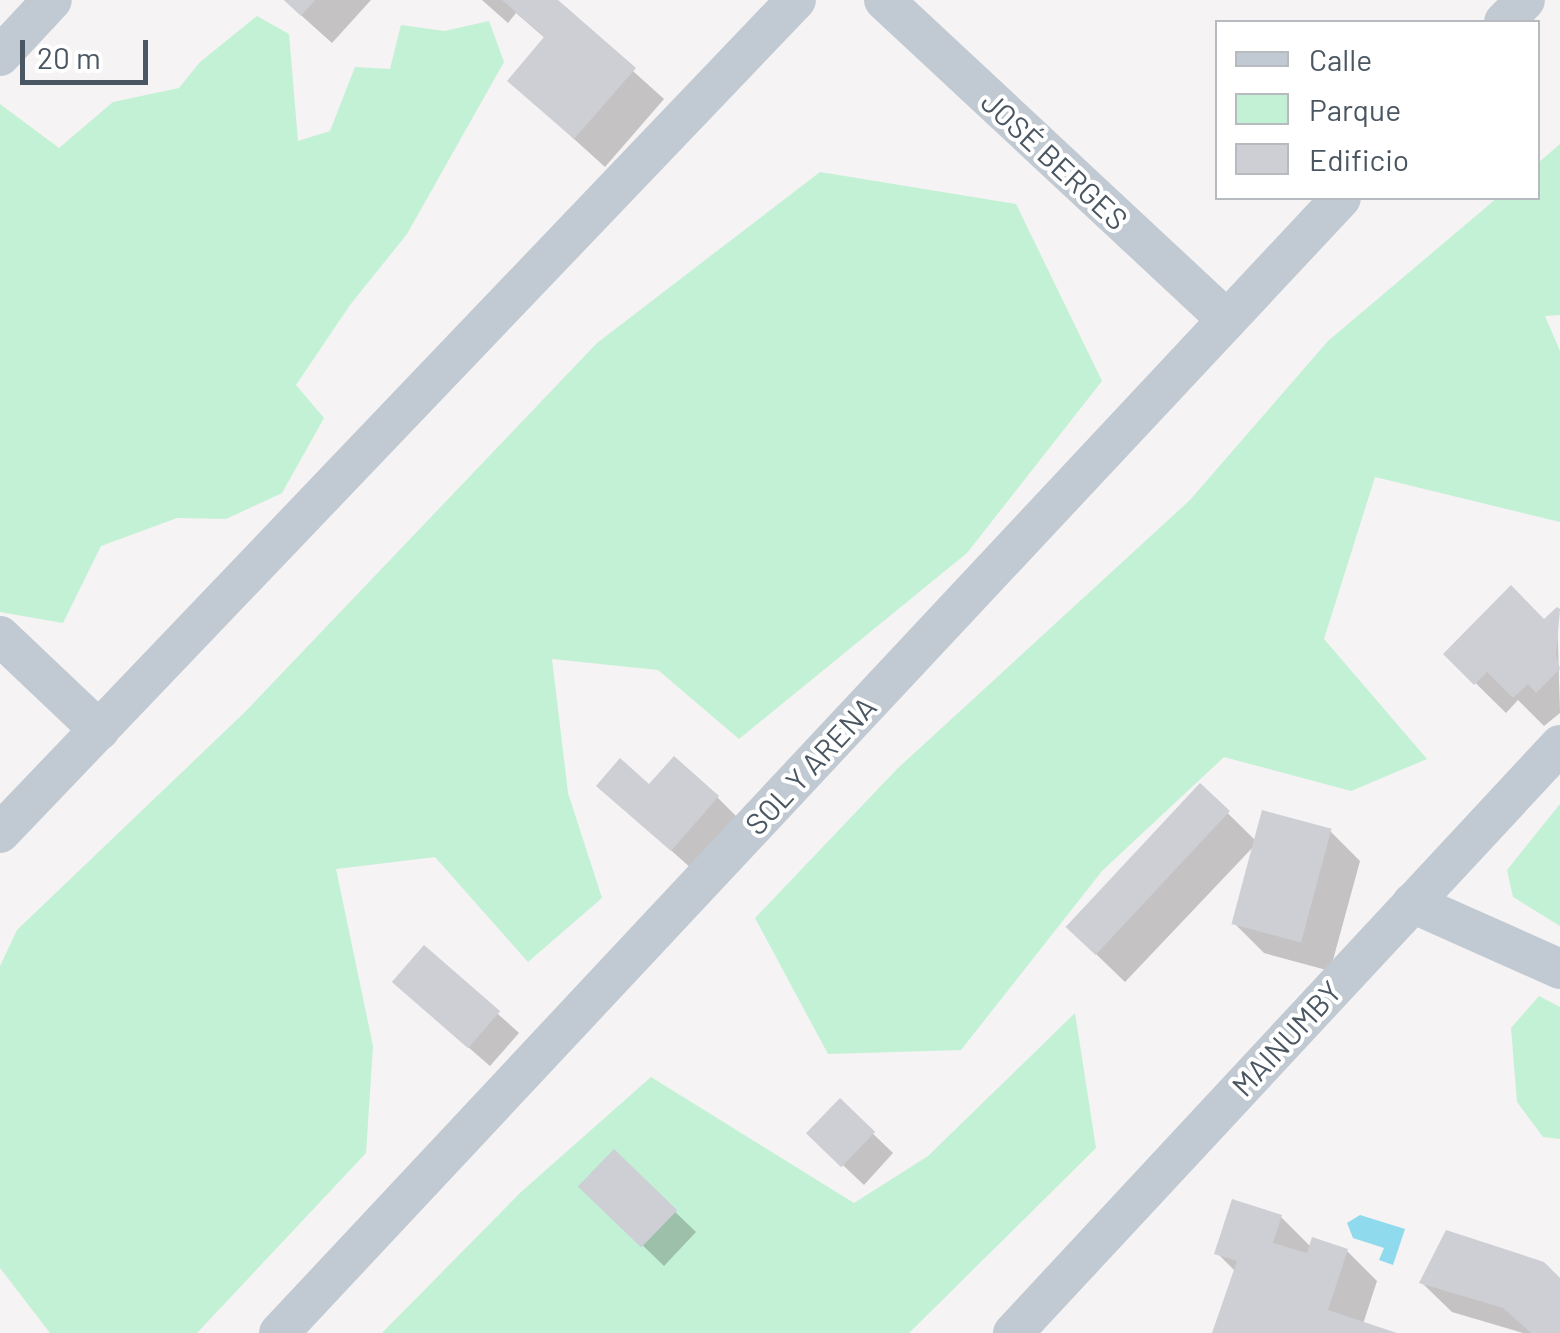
<!DOCTYPE html>
<meta charset="utf-8">
<style>
body{margin:0}
#map{position:relative;width:1560px;height:1333px;overflow:hidden;background:#f5f3f3;font-family:Barlow,sans-serif}
div>[style]{position:absolute}
[style*='--x']{left:calc(var(--x)*1px);top:calc(var(--y)*1px);width:calc(var(--w)*1px);rotate:calc(var(--a)*1deg)}
.green>*{inset:0;background:#c3f1d5}
.water>*{inset:0;background:#90daee}
.shadow>*{inset:0;background:#0003}
.building>*{inset:0;background:#cdcfd5;transform-origin:0 0}
.street>*{height:40px;margin:-20px;padding:0 20px;transform-origin:20px;border-radius:20px;background:#c1cad2}
span{translate:-50% -50%;white-space:nowrap;text-align:center;line-height:1.15;-webkit-text-stroke:8px #fff;paint-order:stroke}
.street-label{font-size:30px;color:#4a5661}
.legend{position:absolute;left:1215px;top:20px;width:325px;height:180px;box-sizing:border-box;background:#fff;border:2px solid #b7bbc0;margin:0;padding:12px 18px;list-style:none;font-size:30px;color:#4a5661}
.legend li{display:flex;align-items:center;gap:20px;height:50px}
.legend b{width:50px;border:2px solid #b7bbc0}
.scale{position:absolute;left:20px;top:40px;width:128px;height:45px;box-sizing:border-box;border:5px solid #4a5661;border-top:0;padding-left:12px;font-size:30px;line-height:35px;white-space:nowrap;color:#4a5661;-webkit-text-stroke:8px #fff;paint-order:stroke}
</style>
<div id="map">
<div class="green">
<div style="clip-path:polygon(257px 16px,289px 34px,298px 141px,330px 131px,355px 67px,390px 69px,401px 25px,444px 31px,489px 21px,504px 62px,407px 234px,350px 305px,296px 385px,324px 418px,282px 493px,226px 519px,177px 518px,101px 546px,63px 623px,0 612px,0 104px,59px 148px,113px 102px,179px 88px,200px 62px)"></div>
<div style="clip-path:polygon(1560px 144px,1560px 315px,1545px 316px,1560px 351px,1560px 522px,1375px 477px,1324px 639px,1427px 759px,1351px 791px,1224px 757px,1102px 871px,961px 1050px,828px 1054px,755px 918px,897px 769px,1190px 500px,1328px 341px,1497px 198px,1538px 198px,1538px 163px)"></div>
<div style="clip-path:polygon(820px 172px,1016px 204px,1102px 381px,967px 553px,739px 739px,658px 670px,552px 659px,568px 793px,602px 898px,528px 962px,435px 857px,336px 869px,373px 1046px,366px 1153px,197px 1333px,50px 1333px,0 1268px,0 966px,17px 930px,246px 711px,597px 343px)"></div>
<div style="clip-path:polygon(1560px 804px,1560px 926px,1513px 897px,1507px 870px)"></div>
<div style="clip-path:polygon(1539px 996px,1560px 1007px,1560px 1139px,1543px 1137px,1517px 1102px,1511px 1028px)"></div>
<div style="clip-path:polygon(1075px 1013px,1096px 1148px,909px 1333px,382px 1333px,521px 1192px,651px 1077px,854px 1203px,928px 1156px)"></div>
</div>
<div class="water">
<div style="clip-path:polygon(1360px 1215px,1405px 1229px,1393px 1265px,1379px 1260px,1384px 1248px,1353px 1238px,1347px 1223px)"></div>
</div>
<div class="shadow">
<div style="clip-path:polygon(284px 0,371px 0,332px 43px)"></div>
<div style="clip-path:polygon(482px 0,554px 0,664px 99px,605px 167px,510px 81px,546px 39px,516px 13px,508px 23px)"></div>
<div style="clip-path:polygon(1557px 610px,1560px 713px,1544px 726px,1518px 700px,1506px 713px,1446px 654px,1545px 622px)"></div>
<div style="clip-path:polygon(599px 786px,649px 787px,717px 797px,737px 817px,692px 869px)"></div>
<div style="clip-path:polygon(1200px 786px,1256px 841px,1330px 831px,1360px 861px,1330px 971px,1264px 953px,1234px 923px,1255px 845px,1125px 982px,1067px 926px)"></div>
<div style="clip-path:polygon(425px 948px,519px 1033px,490px 1066px,415px 1001px)"></div>
<div style="clip-path:polygon(840px 1102px,893px 1153px,864px 1185px,830px 1153px)"></div>
<div style="clip-path:polygon(614px 1153px,696px 1232px,664px 1266px,602px 1206px)"></div>
<div style="clip-path:polygon(1281px 1217px,1311px 1247px,1347px 1251px,1377px 1281px,1363px 1324px,1390px 1333px,1217px 1333px,1236px 1272px,1217px 1253px)"></div>
<div style="clip-path:polygon(1560px 1281px,1560px 1333px,1523px 1333px,1452px 1312px,1422px 1283px)"></div>
</div>
<div class="building">
<div style="clip-path:polygon(284px 0,315px 0,301px 16px)"></div>
<div style="clip-path:polygon(502px 0,558px 0,636px 68px,574px 139px,507px 81px,544px 37px)"></div>
<div style="clip-path:polygon(1511px 585px,1544px 619px,1557px 607px,1560px 609px,1556px 655px,1560px 669px,1536px 693px,1528px 684px,1513px 698px,1487px 672px,1474px 685px,1443px 654px)"></div>
<div style="clip-path:polygon(674px 756px,719px 796px,671px 851px,596px 786px,620px 758px,649px 784px)"></div>
<div style="left:1200px;top:783px;width:41px;height:197px;rotate:43deg"></div>
<div style="left:1262px;top:810px;width:72px;height:118px;rotate:15deg"></div>
<div style="left:424px;top:945px;width:101px;height:49px;rotate:41deg"></div>
<div style="left:840px;top:1098px;width:49px;height:49px;rotate:44deg"></div>
<div style="left:614px;top:1149px;width:88px;height:52px;rotate:44deg"></div>
<div style="clip-path:polygon(1232px 1199px,1282px 1215px,1273px 1243px,1307px 1253px,1312px 1237px,1348px 1249px,1328px 1310px,1397px 1333px,1212px 1333px,1237px 1261px,1214px 1254px)"></div>
<div style="clip-path:polygon(1446px 1230px,1544px 1262px,1560px 1278px,1560px 1333px,1531px 1333px,1503px 1308px,1419px 1283px)"></div>
</div>
<div class="street">
<div style="--x:884;--y:0;--w:469;--a:43"></div>
<div style="--x:1504;--y:22;--w:30;--a:-46"></div>
<div style="--x:0;--y:56;--w:76;--a:-47.1"></div>
<div style="--x:0;--y:636;--w:137;--a:43.5"></div>
<div style="--x:0;--y:833;--w:1152;--a:-46.3"></div>
<div style="--x:1412;--y:903;--w:162;--a:24"></div>
<div style="--x:279;--y:1333;--w:1554;--a:-46.9"></div>
<div style="--x:1013;--y:1333;--w:803;--a:-47.07"></div>
</div>
<div class="street-label">
<span style="left:1055px;top:160px;rotate:43deg">JOSÉ BERGES</span>
<span style="left:810px;top:765px;rotate:-47deg">SOL Y ARENA</span>
<span style="left:1286px;top:1038px;rotate:-47deg">MAINUMBY</span>
</div>
<ul class="legend">
<li><b style="height:12px;background:#c1cad2"></b>Calle</li>
<li><b style="height:28px;background:#c3f1d5"></b>Parque</li>
<li><b style="height:28px;background:#cdcfd5"></b>Edificio</li>
</ul>
<div class="scale">20 m</div>
</div>
